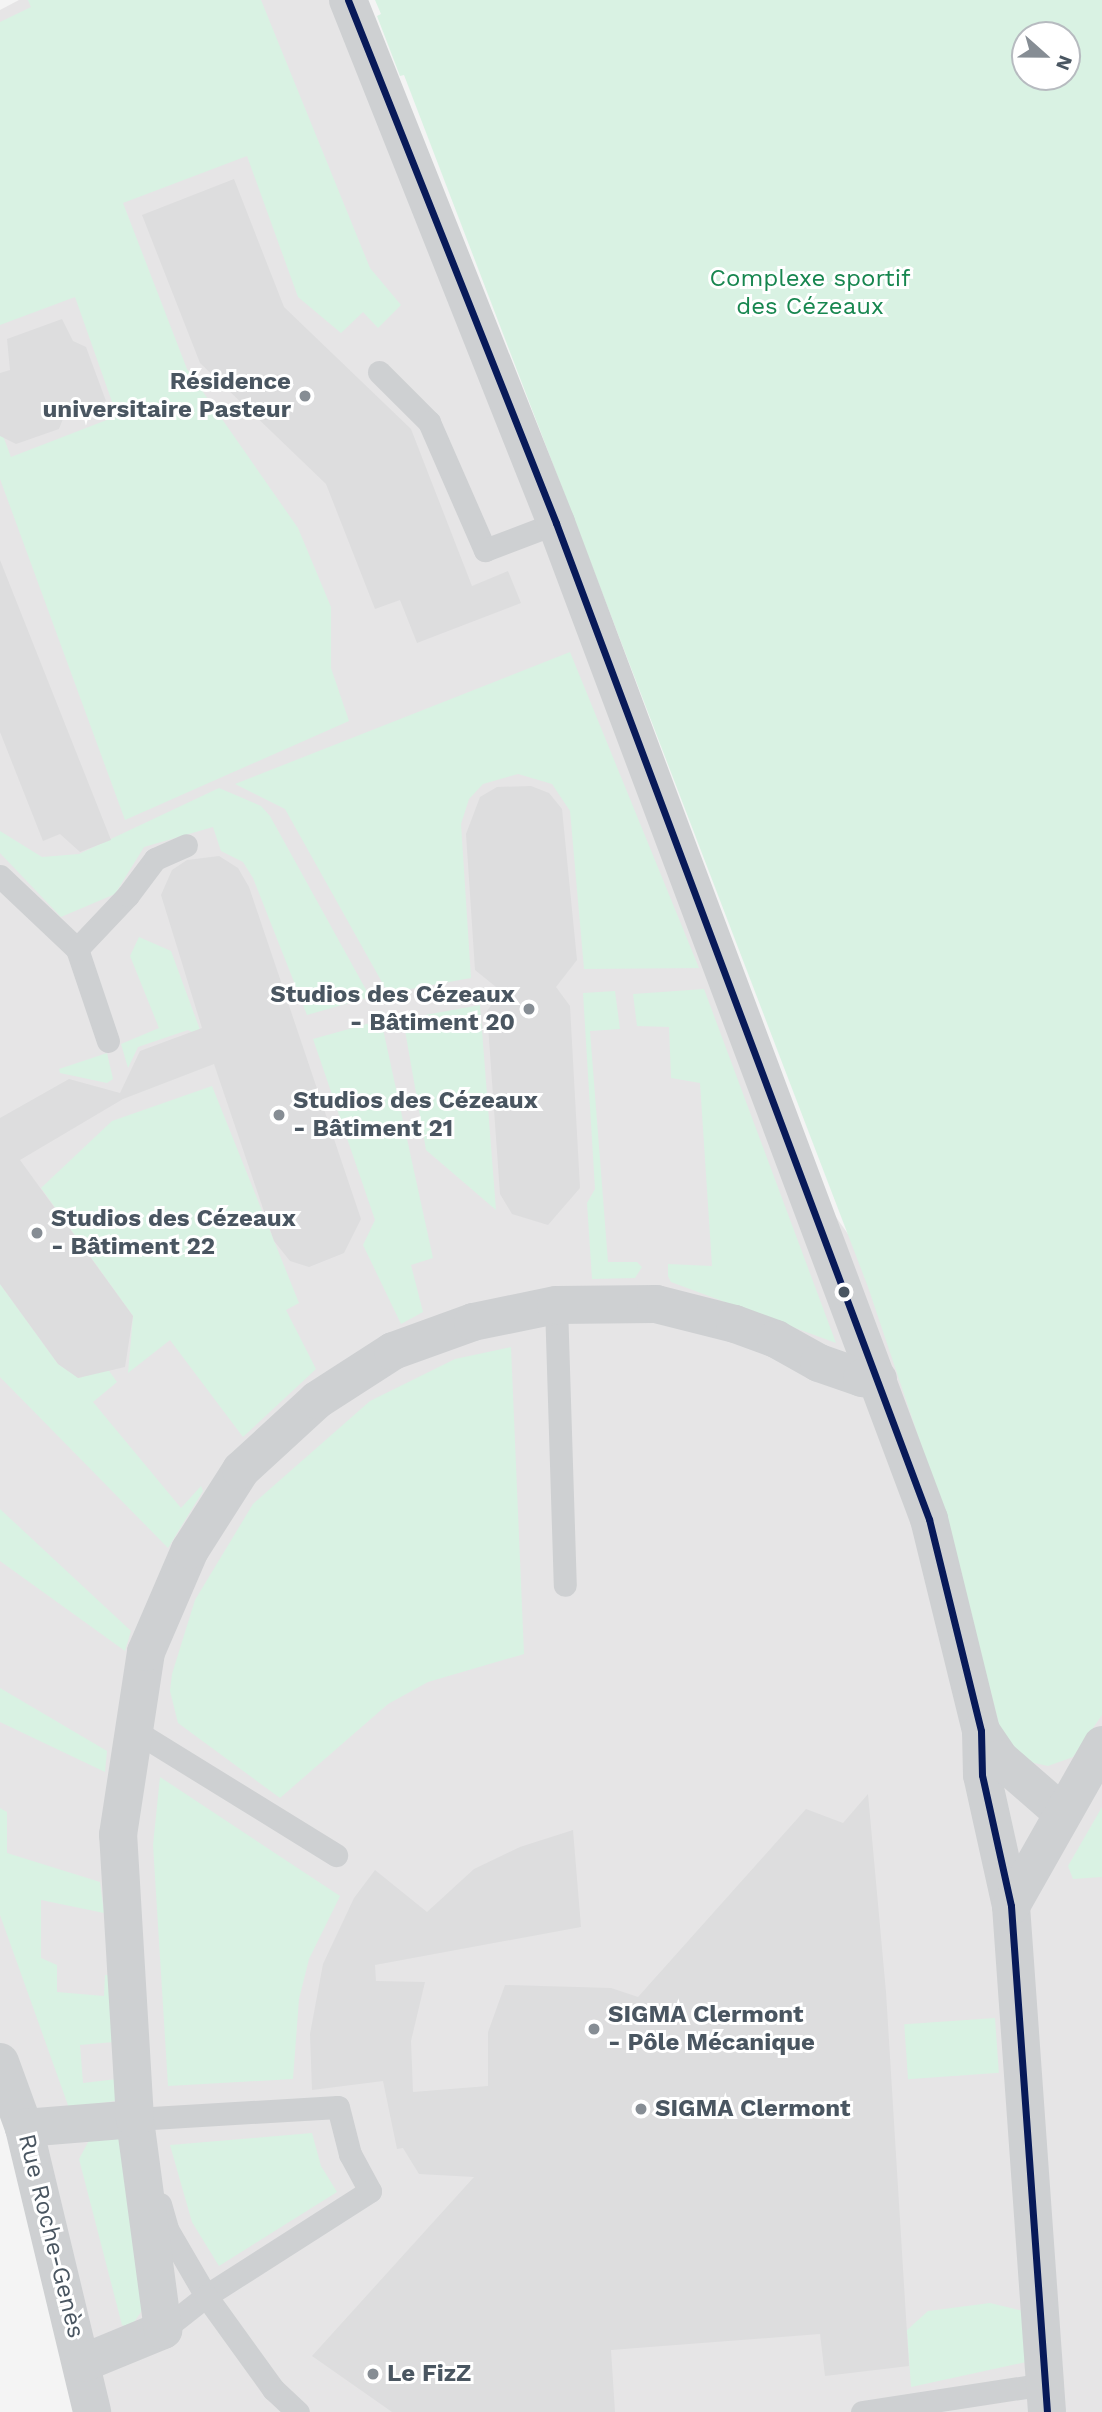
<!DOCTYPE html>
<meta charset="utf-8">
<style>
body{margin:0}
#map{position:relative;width:1102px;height:2412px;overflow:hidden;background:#f4f4f4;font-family:"Work Sans",sans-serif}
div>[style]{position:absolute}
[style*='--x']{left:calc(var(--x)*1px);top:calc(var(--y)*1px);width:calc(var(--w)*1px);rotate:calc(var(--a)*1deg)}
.education>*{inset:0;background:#e6e5e6}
.green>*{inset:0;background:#d9f2e3;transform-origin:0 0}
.building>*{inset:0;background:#ddddde}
.lane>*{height:23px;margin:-11.5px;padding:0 11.5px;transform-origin:11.5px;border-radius:11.5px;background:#ced0d2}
.street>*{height:38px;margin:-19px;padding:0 19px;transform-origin:19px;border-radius:19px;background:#ced0d2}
.bus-1>*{height:7px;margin:-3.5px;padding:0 3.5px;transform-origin:3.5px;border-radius:3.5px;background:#081a59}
.dots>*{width:19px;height:19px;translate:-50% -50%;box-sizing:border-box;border:4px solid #fff;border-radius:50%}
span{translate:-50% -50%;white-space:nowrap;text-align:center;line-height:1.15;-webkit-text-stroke:6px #fff;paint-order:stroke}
.park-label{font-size:24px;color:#17864f}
.poi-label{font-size:24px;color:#4a5661;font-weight:700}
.right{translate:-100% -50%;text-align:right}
.left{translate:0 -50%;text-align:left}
.street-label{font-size:24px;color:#4a5661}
.north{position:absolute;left:1011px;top:21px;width:70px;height:70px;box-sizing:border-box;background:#fff;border:2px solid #b7bbc0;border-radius:50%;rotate:111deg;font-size:19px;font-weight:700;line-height:28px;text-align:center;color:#4a5661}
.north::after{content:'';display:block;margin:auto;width:24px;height:32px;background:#868d94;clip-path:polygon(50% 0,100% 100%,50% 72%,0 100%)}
</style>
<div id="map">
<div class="education">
<div style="clip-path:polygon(19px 0,348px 0,799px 1164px,871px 1267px,1102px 1489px,1102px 2412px,92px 2412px,0 2062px,0 10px)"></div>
</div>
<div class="green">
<div style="clip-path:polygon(28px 0,261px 0,370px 268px,401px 305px,378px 328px,363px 312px,341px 333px,298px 297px,247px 156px,123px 203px,187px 369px,298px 528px,331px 607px,331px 668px,349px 721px,125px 820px,0 479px,0 428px,11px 457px,117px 416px,75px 297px,0 325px,0 22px,31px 7px)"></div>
<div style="clip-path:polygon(evenodd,375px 0,1102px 0,1102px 1715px,1073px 1757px,1048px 1766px,1025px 1761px,1008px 1747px,999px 1724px,945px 1516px,868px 1287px,404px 75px,400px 76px,377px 16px,381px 14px,375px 0,1025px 35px,1067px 35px,1067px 77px,1025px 77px,1025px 35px)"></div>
<div style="clip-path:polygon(570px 652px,699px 968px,584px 969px,570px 811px,552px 784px,518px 774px,483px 784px,469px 799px,461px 824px,471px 978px,388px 993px,285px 809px,235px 784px)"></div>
<div style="clip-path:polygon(219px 788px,261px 806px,270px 816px,370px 997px,307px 1015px,253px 878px,243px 862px,221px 851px,213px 827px,144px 847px,115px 894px,61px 917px,0 853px,0 831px,42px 857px,79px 854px)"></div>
<div style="clip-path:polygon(139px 937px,171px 951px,203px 1038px,188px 1030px,138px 1047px,128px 1068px,121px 1044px,159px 1028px,130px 956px)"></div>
<div style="clip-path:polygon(704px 989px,836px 1343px,671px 1282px,668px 1276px,668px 1264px,712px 1266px,700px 1083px,671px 1078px,669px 1027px,637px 1026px,633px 994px)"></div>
<div style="clip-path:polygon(615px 991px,620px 1029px,590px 1031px,608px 1262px,637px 1262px,642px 1267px,635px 1278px,592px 1279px,587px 1203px,595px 1189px,583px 993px)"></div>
<div style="clip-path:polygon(480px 1005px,496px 1210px,426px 1150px,403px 1019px)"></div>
<div style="clip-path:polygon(381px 1020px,433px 1258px,411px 1265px,423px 1312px,401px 1324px,363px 1245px,375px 1220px,313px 1039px)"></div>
<div style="clip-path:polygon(107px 1053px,113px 1079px,107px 1083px,60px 1073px,59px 1069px)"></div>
<div style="clip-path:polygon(212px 1086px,299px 1303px,286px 1310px,316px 1369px,243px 1437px,170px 1340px,128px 1373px,133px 1316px,41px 1188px,112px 1121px)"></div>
<div style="clip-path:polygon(0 1284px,58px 1364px,79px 1378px,107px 1368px,117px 1382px,93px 1402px,181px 1508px,201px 1486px,203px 1491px,168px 1548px,0 1377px)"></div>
<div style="clip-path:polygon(511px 1347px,524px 1654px,428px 1682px,388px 1704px,280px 1798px,178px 1723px,170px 1691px,172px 1674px,195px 1600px,253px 1504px,370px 1401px,455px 1359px)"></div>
<div style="clip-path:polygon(0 1509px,131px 1631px,125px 1651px,0 1561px)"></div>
<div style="clip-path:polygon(0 1688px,107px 1751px,105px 1772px,0 1722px)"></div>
<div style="clip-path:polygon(160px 1777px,340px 1896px,309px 1959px,299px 1999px,293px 2079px,168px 2086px,153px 1845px)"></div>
<div style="clip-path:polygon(1102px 1807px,1102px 1877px,1073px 1879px,1068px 1866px)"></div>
<div style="clip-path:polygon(0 1808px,7px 1812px,7px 1853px,100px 1882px,104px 1913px,41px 1900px,41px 1958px,57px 1965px,57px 1992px,104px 1996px,105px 1975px,110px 1975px,114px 2042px,80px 2045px,83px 2083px,117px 2079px,115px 2101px,69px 2108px,0 1915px)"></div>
<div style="left:995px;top:2018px;width:55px;height:91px;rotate:86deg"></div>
<div style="clip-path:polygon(312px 2133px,321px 2166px,337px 2192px,219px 2266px,192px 2222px,170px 2145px)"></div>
<div style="clip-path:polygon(92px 2135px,133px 2137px,143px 2287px,141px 2312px,130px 2328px,122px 2325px,79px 2159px)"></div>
<div style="clip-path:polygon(990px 2303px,1028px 2312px,1031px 2361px,911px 2387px,907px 2330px,928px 2311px)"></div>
</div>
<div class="building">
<div style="clip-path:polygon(234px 179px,284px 307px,411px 429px,472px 586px,508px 571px,521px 603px,417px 643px,400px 600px,375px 609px,326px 484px,200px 363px,142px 215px)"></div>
<div style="clip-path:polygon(62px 319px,73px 341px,86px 347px,106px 401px,65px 414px,59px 429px,16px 444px,0 436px,0 373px,10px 370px,7px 339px)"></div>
<div style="clip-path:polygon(0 560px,111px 840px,80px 852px,60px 834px,43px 841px,0 732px)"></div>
<div style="clip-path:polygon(531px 786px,549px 793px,562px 809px,577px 960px,556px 987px,570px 1006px,580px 1188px,548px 1225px,512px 1214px,500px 1194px,487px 1011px,501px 991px,475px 970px,466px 834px,480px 797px,497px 787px)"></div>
<div style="clip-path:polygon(219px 856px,238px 868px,249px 887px,361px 1219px,344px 1253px,309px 1267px,290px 1261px,274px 1241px,214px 1064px,123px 1099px,20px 1160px,133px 1316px,125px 1367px,78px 1378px,58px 1364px,0 1284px,0 1118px,69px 1079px,120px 1093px,140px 1051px,202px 1028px,161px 895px,172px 870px,187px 860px)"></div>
<div style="clip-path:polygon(868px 1794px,886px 1992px,909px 2366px,825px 2376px,820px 2334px,611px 2350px,615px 2412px,392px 2412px,312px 2356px,474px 2177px,419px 2174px,403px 2148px,397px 2149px,383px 2081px,312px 2090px,310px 2034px,323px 1964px,354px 1898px,375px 1870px,427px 1912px,474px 1869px,520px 1847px,573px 1830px,581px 1927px,375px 1965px,376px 1981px,425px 1982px,411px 2041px,413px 2092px,488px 2086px,488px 2032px,505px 1985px,611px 1988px,638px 1997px,806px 1809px,843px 1823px)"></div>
</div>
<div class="lane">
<div style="--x:379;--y:372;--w:71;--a:45"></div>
<div style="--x:429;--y:422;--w:140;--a:66.4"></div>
<div style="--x:485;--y:550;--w:76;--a:-20.8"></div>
<div style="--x:0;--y:876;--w:106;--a:43.5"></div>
<div style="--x:77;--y:949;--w:97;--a:71.4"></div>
<div style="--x:77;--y:949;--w:74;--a:-46.6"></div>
<div style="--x:128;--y:895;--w:45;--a:-53.1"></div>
<div style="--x:155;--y:859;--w:34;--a:-24"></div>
<div style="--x:556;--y:1305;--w:280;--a:88.2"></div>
<div style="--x:132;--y:1729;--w:240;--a:31.7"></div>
<div style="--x:138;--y:2130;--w:11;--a:-105"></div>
<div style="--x:135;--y:2119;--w:203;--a:-3.4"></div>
<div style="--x:338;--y:2107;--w:49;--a:75.7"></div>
<div style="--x:350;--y:2154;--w:42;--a:61.6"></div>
<div style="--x:370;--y:2191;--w:195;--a:147.4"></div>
<div style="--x:206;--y:2296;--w:55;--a:141.7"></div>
<div style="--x:160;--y:2204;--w:26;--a:74"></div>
<div style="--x:167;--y:2229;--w:78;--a:59.8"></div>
<div style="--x:206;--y:2296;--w:115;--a:54.2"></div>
<div style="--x:273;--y:2389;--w:34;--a:43"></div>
<div style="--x:862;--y:2412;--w:185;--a:-8.7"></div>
</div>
<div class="street">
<div style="--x:348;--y:0;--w:563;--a:68.31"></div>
<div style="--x:556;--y:523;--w:1064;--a:69.47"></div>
<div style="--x:929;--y:1519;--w:218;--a:76.2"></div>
<div style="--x:981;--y:1731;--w:44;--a:88.7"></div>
<div style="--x:982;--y:1775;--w:134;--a:77.5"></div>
<div style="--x:1011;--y:1906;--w:507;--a:85.93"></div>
<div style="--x:981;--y:1731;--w:34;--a:56"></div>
<div style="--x:1000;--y:1759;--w:81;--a:41"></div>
<div style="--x:1011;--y:1906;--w:185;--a:-60.5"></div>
<div style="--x:0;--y:2062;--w:70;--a:70"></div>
<div style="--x:24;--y:2128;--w:292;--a:76.5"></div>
<div style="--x:24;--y:2128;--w:111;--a:-4.6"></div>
<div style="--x:83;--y:2363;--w:87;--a:-22.4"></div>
<div style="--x:163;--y:2330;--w:213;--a:-97.6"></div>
<div style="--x:135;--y:2119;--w:285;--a:-93.4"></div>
<div style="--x:118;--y:1835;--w:185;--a:-81.3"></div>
<div style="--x:146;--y:1652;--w:111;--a:-66.7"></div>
<div style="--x:190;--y:1550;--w:95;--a:-57.5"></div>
<div style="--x:241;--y:1470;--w:103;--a:-42.6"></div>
<div style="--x:317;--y:1400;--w:90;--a:-32.8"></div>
<div style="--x:393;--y:1351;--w:85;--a:-19.9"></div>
<div style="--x:473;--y:1322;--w:85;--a:-11.6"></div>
<div style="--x:556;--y:1305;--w:100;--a:-0.6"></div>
<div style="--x:656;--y:1304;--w:81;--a:14.2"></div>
<div style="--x:735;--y:1324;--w:44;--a:20.1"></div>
<div style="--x:776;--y:1339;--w:49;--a:29.2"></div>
<div style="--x:819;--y:1363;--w:46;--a:19.2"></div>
<div style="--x:862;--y:1378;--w:16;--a:4"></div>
</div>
<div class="bus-1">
<div style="--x:348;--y:0;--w:563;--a:68.31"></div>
<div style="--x:556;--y:523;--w:1064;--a:69.47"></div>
<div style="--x:929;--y:1519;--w:218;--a:76.2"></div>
<div style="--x:981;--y:1731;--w:44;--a:88.7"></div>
<div style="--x:982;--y:1775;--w:134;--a:77.5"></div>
<div style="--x:1011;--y:1906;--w:507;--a:85.93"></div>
</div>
<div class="dots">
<div style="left:305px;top:396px;background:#868d94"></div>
<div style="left:529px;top:1009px;background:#868d94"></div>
<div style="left:279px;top:1115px;background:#868d94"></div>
<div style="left:37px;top:1233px;background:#868d94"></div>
<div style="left:844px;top:1292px;background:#4a5661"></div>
<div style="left:594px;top:2029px;background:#868d94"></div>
<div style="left:641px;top:2109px;background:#868d94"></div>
<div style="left:373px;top:2374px;background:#868d94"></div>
</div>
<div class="park-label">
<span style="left:810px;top:293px">Complexe sportif<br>des Cézeaux</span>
</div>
<div class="poi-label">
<span class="right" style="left:291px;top:396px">Résidence<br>universitaire Pasteur</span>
<span class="right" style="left:515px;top:1009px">Studios des Cézeaux<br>- Bâtiment 20</span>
<span class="left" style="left:293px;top:1115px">Studios des Cézeaux<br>- Bâtiment 21</span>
<span class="left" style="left:51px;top:1233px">Studios des Cézeaux<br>- Bâtiment 22</span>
<span class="left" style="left:608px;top:2029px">SIGMA Clermont<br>- Pôle Mécanique</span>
<span class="left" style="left:655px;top:2109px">SIGMA Clermont</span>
<span class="left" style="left:387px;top:2374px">Le FizZ</span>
</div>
<div class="street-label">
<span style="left:51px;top:2236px;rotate:76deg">Rue Roche-Genès</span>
</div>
<div class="north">N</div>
</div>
